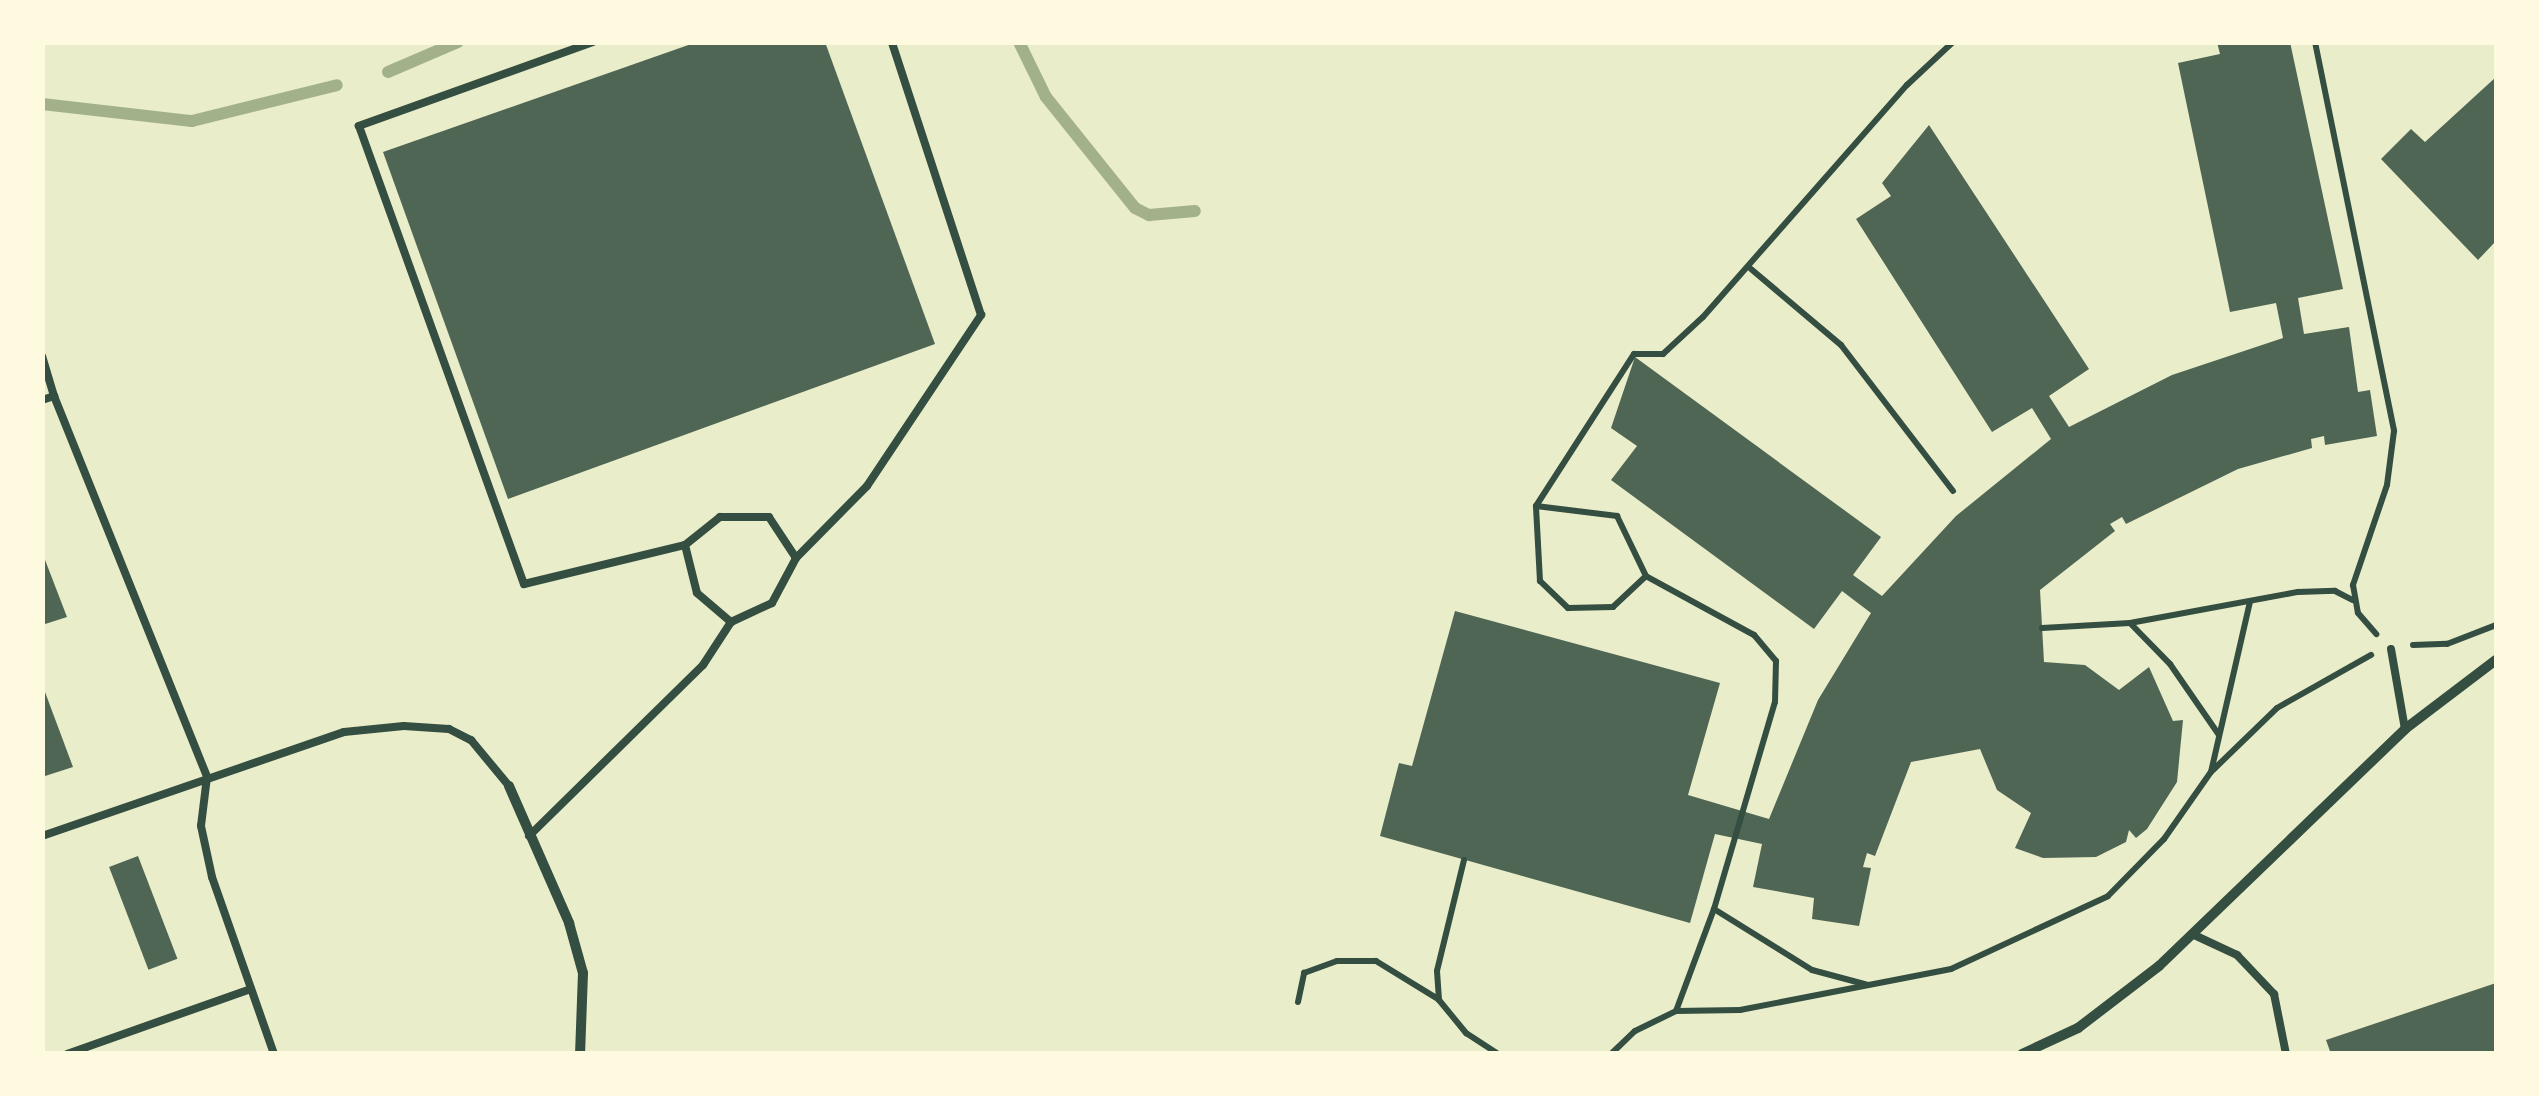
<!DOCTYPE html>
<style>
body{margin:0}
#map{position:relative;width:2539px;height:1096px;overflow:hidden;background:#e9edc9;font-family:Overpass,sans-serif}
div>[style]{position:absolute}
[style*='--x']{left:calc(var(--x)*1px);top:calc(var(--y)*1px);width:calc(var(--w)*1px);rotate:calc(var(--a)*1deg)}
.stream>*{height:12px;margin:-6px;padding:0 6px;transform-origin:6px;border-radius:6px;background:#a3b18a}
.building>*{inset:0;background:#4f6655;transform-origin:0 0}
.path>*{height:6px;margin:-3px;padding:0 3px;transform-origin:3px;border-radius:3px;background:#344e41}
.service>*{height:8px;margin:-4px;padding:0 4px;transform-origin:4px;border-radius:4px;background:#344e41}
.minor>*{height:10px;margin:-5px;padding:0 5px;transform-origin:5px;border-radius:5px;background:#344e41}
span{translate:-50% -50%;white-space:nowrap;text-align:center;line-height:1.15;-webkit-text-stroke:9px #fefae0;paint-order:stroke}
.frame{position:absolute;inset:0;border:45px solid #fefae0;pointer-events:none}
</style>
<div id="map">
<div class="stream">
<div style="--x:1019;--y:42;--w:61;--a:63.9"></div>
<div style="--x:1046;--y:97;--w:142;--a:51.3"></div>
<div style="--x:1135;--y:208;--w:16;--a:27"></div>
<div style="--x:1149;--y:215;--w:46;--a:-5"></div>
<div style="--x:388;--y:72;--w:76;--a:-23.2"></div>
<div style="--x:42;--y:104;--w:151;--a:6.5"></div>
<div style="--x:192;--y:121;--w:149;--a:-13.9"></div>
</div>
<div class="building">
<div style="clip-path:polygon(697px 42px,825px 42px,935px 344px,508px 499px,383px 152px)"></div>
<div style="clip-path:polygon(2217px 42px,2290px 42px,2343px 289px,2298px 298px,2304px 334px,2349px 327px,2358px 392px,2370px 390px,2377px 436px,2325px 445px,2324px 436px,2311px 439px,2312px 448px,2238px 469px,2126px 524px,2122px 517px,2110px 524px,2115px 531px,2040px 590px,2044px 662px,2085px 665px,2119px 690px,2149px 667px,2173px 721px,2183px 720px,2177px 782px,2147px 829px,2136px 838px,2129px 830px,2126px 842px,2096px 857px,2043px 858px,2015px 848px,2031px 813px,1997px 790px,1980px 749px,1911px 762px,1875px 856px,1867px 853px,1863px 867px,1871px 868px,1859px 926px,1812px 919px,1814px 898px,1753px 887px,1762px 844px,1715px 834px,1690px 923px,1380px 836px,1399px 763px,1412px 766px,1455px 611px,1720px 683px,1688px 795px,1769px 819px,1818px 700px,1871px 613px,1842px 591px,1814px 629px,1611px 480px,1637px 446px,1611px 428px,1635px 357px,1881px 537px,1853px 575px,1882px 596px,1956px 516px,2051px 439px,2032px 408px,1992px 432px,1856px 219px,1891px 196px,1882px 183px,1929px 125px,2089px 369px,2049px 396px,2069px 427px,2172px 375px,2283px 338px,2276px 303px,2230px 312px,2178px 63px,2220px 54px)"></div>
<div style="clip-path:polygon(2496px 77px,2496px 241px,2478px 260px,2381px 159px,2411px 129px,2425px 142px)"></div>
<div style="clip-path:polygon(42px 552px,67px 617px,42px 625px)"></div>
<div style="clip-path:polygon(42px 684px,73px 767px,42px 777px)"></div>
<div style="left:138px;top:856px;width:110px;height:31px;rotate:69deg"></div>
<div style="clip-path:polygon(2496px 983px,2496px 1054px,2331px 1054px,2326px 1040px)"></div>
</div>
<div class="path">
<div style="--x:2315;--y:42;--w:397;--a:78.5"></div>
<div style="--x:2394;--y:431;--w:54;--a:97.4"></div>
<div style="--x:2387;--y:485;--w:106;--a:108.8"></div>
<div style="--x:2353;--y:585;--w:28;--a:80"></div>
<div style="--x:2358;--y:613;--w:28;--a:49"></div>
<div style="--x:1751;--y:269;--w:118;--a:40.2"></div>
<div style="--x:1841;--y:345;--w:184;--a:52.5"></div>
<div style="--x:1536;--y:506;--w:82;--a:7"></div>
<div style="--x:1617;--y:516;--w:67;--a:64.2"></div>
<div style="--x:2131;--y:624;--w:56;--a:45.7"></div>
<div style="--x:2170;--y:664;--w:86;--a:55.4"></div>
<div style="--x:2042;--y:628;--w:88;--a:-3.3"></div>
<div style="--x:2130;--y:623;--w:171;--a:-10.5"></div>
<div style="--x:2298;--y:592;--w:37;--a:-2"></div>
<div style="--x:2335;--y:591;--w:20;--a:27"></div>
<div style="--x:2413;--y:645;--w:34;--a:-2"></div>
<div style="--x:2447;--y:644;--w:53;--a:-21.2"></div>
<div style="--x:2213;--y:770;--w:89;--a:-44.1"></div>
<div style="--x:2277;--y:708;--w:108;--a:-29.4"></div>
<div style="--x:1464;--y:860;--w:114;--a:103.7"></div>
<div style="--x:1437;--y:971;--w:29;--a:86"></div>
<div style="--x:1439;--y:1000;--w:43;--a:50.7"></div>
<div style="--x:1466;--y:1033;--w:38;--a:33"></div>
<div style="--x:1714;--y:909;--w:115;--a:31.9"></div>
<div style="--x:1812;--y:970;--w:58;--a:15"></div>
<div style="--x:1298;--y:1002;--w:30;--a:-78"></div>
<div style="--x:1304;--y:973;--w:35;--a:-20"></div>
<div style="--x:1337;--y:961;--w:39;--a:0"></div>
<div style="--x:1376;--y:961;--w:73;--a:31.5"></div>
<div style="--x:1676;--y:1011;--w:109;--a:-69.6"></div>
<div style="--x:1714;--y:909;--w:216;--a:-73.6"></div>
<div style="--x:1775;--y:702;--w:41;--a:-88.6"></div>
<div style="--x:1776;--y:661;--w:34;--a:-130"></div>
<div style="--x:1754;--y:635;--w:123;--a:-151.4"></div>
<div style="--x:1646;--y:576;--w:45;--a:136.8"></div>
<div style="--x:1613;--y:607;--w:45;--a:178.7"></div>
<div style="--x:1568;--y:608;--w:39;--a:-136"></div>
<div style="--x:1540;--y:581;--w:75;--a:-93.1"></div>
<div style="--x:1536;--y:506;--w:181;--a:-57.2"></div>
<div style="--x:1634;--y:354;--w:29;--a:0"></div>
<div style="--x:1663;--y:354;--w:54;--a:-42.8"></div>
<div style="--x:1703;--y:317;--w:309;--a:-48.7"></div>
<div style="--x:1907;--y:85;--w:63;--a:-43.1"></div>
<div style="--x:1611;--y:1054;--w:33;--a:-44"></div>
<div style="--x:1635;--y:1031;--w:46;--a:-26"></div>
<div style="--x:1676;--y:1011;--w:64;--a:-0.9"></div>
<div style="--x:1740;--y:1010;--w:215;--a:-11"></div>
<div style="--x:1951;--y:969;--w:173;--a:-24.9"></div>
<div style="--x:2108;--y:896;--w:80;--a:-45.5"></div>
<div style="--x:2164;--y:839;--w:82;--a:-55"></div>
<div style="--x:2211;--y:772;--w:174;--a:-77.1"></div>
</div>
<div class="service">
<div style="--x:593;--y:42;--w:249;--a:160.3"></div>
<div style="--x:359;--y:126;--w:487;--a:70.2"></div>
<div style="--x:524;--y:584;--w:166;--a:-13.6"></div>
<div style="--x:42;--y:356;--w:42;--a:73.3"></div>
<div style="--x:42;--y:400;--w:13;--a:-18"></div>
<div style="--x:54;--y:396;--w:411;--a:68.1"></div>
<div style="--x:207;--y:777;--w:49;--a:97"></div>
<div style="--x:201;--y:826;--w:52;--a:77.8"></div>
<div style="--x:212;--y:877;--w:188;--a:70.7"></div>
<div style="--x:796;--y:558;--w:101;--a:-45.4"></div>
<div style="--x:867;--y:486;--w:206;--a:-56.3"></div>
<div style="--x:981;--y:315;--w:287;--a:-108.1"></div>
<div style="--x:2391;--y:649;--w:81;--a:80.1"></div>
<div style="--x:42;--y:836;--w:319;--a:-19"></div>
<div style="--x:344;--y:732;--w:60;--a:-5.7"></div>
<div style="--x:404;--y:726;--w:45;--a:3.8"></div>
<div style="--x:449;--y:729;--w:25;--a:27"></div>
<div style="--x:471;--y:740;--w:60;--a:50.4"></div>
<div style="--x:529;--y:836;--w:244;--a:-44.5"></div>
<div style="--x:703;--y:665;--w:51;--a:-56.9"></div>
<div style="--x:731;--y:622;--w:45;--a:-24.9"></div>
<div style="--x:772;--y:603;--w:51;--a:-61.9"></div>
<div style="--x:796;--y:558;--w:49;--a:-123.4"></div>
<div style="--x:769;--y:517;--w:49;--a:180"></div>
<div style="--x:720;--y:517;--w:45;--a:141.3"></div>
<div style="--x:685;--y:545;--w:49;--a:76"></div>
<div style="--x:697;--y:593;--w:45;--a:40.5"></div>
<div style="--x:2192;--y:934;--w:50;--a:25"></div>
<div style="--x:2237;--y:955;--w:54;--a:46.5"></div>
<div style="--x:2274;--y:994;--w:61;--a:78.7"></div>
<div style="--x:67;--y:1054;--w:195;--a:-19.5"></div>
</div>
<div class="minor">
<div style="--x:509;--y:786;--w:150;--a:66.3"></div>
<div style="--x:569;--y:923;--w:52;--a:74.4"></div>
<div style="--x:583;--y:973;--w:81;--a:92.1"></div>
<div style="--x:2022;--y:1054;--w:62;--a:-24.9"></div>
<div style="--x:2078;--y:1028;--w:102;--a:-37.4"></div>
<div style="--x:2159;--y:966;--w:342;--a:-43.9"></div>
<div style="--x:2405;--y:729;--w:114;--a:-37.2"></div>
</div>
<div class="frame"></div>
</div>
